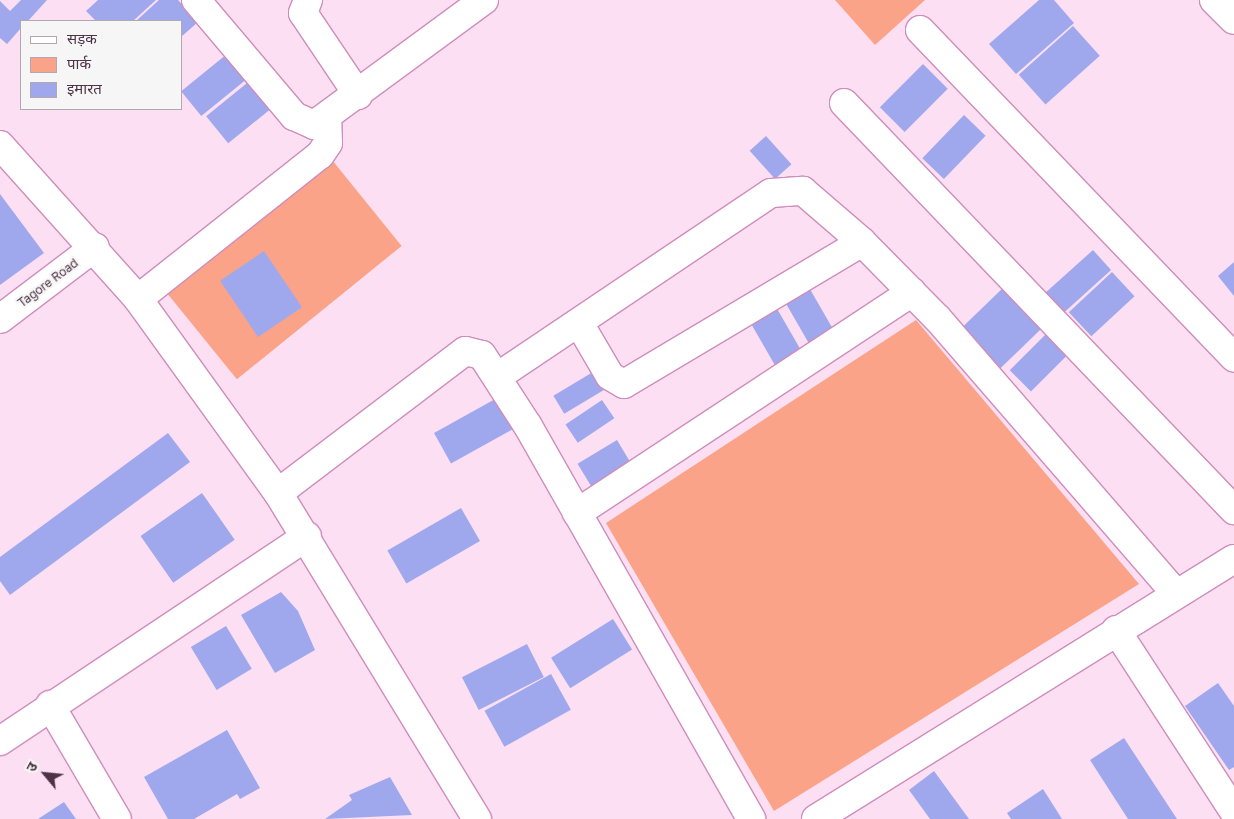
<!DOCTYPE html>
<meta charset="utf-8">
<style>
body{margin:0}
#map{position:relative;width:1234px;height:819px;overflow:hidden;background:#fcdff2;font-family:"Golos Text","Noto Sans Devanagari",sans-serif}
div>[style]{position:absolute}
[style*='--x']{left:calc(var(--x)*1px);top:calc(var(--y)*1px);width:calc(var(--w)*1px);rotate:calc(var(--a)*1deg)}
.green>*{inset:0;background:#fba388;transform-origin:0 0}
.building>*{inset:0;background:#9fa8ec;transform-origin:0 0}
.roads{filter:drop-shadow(1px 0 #cf8dbb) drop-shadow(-1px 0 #cf8dbb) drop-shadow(0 1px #cf8dbb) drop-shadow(0 -1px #cf8dbb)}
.minor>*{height:28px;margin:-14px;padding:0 14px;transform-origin:14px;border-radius:14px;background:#fff}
span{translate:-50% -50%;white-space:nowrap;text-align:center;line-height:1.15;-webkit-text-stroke:4.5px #f6f6f6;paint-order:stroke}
.street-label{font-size:12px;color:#4e3346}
.legend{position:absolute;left:20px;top:20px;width:162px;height:90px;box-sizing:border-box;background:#f6f6f6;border:1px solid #b3a8b0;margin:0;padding:6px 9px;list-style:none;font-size:15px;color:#4e3346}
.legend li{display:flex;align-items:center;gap:10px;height:25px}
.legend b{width:25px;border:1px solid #b3a8b0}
.north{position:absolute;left:20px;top:749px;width:50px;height:50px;-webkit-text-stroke:4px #f6f6f6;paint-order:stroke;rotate:298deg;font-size:14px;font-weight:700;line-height:20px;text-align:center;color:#4e3346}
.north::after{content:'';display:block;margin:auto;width:18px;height:22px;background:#4e3346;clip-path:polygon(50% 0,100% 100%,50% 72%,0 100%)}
</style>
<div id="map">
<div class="green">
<div style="clip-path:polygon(835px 0,925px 0,875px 45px)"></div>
<div style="left:328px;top:155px;width:117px;height:212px;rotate:51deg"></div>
<div style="clip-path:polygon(916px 320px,1139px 584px,774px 811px,606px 523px)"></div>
</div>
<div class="building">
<div style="clip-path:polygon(21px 0,47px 0,28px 21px,21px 21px,21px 28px,7px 44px,0 38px,0 1px,10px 11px)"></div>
<div style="clip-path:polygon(98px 0,156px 0,133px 21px,96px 21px,86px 11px)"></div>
<div style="clip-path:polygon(159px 0,178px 0,198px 22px,181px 37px,181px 21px,136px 21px)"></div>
<div style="clip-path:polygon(1039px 0,1054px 0,1074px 23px,1016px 74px,989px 44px)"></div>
<div style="left:1073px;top:26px;width:40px;height:73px;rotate:48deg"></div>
<div style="left:227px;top:54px;width:32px;height:59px;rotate:51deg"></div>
<div style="left:923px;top:64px;width:35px;height:61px;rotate:45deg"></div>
<div style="left:252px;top:79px;width:35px;height:59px;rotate:51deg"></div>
<div style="left:964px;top:115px;width:30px;height:60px;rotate:44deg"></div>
<div style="left:766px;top:136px;width:38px;height:22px;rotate:48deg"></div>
<div style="clip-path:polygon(0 194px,44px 253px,0 285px)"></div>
<div style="left:1093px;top:250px;width:27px;height:67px;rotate:48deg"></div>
<div style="left:264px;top:251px;width:68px;height:53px;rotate:56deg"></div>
<div style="clip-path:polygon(1234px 262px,1234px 296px,1218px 276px)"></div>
<div style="left:1112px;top:272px;width:33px;height:59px;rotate:47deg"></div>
<div style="left:807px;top:284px;width:64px;height:28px;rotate:60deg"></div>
<div style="left:1007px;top:284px;width:56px;height:65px;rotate:46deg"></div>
<div style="left:772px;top:300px;width:66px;height:30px;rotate:60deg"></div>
<div style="left:1055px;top:325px;width:30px;height:64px;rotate:45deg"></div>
<div style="left:598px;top:369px;width:21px;height:52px;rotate:59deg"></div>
<div style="left:497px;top:398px;width:35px;height:72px;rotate:61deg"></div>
<div style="left:602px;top:400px;width:22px;height:44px;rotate:56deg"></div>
<div style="clip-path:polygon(168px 433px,190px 462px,10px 595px,0 581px,0 557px)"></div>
<div style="left:617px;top:440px;width:27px;height:46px;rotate:59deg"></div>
<div style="left:202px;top:493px;width:57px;height:75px;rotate:55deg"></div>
<div style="left:461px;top:508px;width:38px;height:85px;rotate:60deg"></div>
<div style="clip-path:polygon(281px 592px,298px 611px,315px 650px,275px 673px,241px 615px)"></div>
<div style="left:613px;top:619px;width:36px;height:73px;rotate:58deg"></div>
<div style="left:226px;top:626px;width:50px;height:41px;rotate:59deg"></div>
<div style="left:527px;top:644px;width:37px;height:73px;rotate:63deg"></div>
<div style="left:551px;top:674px;width:41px;height:76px;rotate:61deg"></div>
<div style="clip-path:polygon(1218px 683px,1234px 706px,1234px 767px,1229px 770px,1185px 706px)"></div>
<div style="clip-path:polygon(227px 730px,260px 788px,240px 799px,237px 794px,194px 819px,168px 819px,144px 777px)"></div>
<div style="clip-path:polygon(1124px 738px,1177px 819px,1128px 819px,1090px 760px)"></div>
<div style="clip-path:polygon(934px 771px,969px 819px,930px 819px,909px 790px)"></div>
<div style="clip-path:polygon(390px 777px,412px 815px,325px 819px,352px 800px,349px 795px)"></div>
<div style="clip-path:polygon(1043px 789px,1062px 819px,1011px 819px,1007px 813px)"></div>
<div style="clip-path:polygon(64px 802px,76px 819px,38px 819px)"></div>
</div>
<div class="roads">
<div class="minor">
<div style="--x:196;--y:0;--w:152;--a:49.8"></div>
<div style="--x:294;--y:116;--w:22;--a:24"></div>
<div style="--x:314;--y:125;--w:211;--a:-36.3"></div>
<div style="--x:308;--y:0;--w:14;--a:111"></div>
<div style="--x:303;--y:13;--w:99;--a:56.1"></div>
<div style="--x:1214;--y:0;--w:28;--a:45"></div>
<div style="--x:920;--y:30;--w:454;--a:46.2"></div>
<div style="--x:844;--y:103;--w:564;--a:46.22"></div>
<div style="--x:0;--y:145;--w:207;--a:48.1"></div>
<div style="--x:138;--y:299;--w:239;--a:54.2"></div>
<div style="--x:278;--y:493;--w:382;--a:58.6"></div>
<div style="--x:138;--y:299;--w:232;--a:-38.4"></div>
<div style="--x:320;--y:155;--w:14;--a:-56"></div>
<div style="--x:328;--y:143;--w:24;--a:-92"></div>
<div style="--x:0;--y:319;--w:119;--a:-37.2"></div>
<div style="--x:579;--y:323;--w:61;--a:59.7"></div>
<div style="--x:610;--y:376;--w:16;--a:30"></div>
<div style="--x:624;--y:384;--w:277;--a:-30.8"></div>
<div style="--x:497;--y:377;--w:330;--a:-33.9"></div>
<div style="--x:771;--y:193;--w:32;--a:-4"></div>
<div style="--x:803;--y:191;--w:78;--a:40.8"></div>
<div style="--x:862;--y:242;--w:108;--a:45.4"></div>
<div style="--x:938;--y:319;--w:362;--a:49.1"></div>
<div style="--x:278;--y:493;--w:235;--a:-37.2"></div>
<div style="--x:465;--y:351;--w:17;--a:13"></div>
<div style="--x:482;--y:355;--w:85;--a:57.1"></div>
<div style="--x:528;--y:426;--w:452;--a:60.4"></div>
<div style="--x:577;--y:513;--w:401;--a:-33.4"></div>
<div style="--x:1116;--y:630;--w:217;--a:57"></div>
<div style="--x:50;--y:705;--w:132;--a:59.6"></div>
<div style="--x:0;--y:741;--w:369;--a:-33.7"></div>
<div style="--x:816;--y:819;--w:492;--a:-31.9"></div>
</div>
</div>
<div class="street-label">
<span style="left:48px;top:283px;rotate:-37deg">Tagore Road</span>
</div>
<ul class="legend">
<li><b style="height:6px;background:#fff"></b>सड़क</li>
<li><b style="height:14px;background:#fba388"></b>पार्क</li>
<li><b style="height:14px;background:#9fa8ec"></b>इमारत</li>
</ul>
<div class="north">उ</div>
</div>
